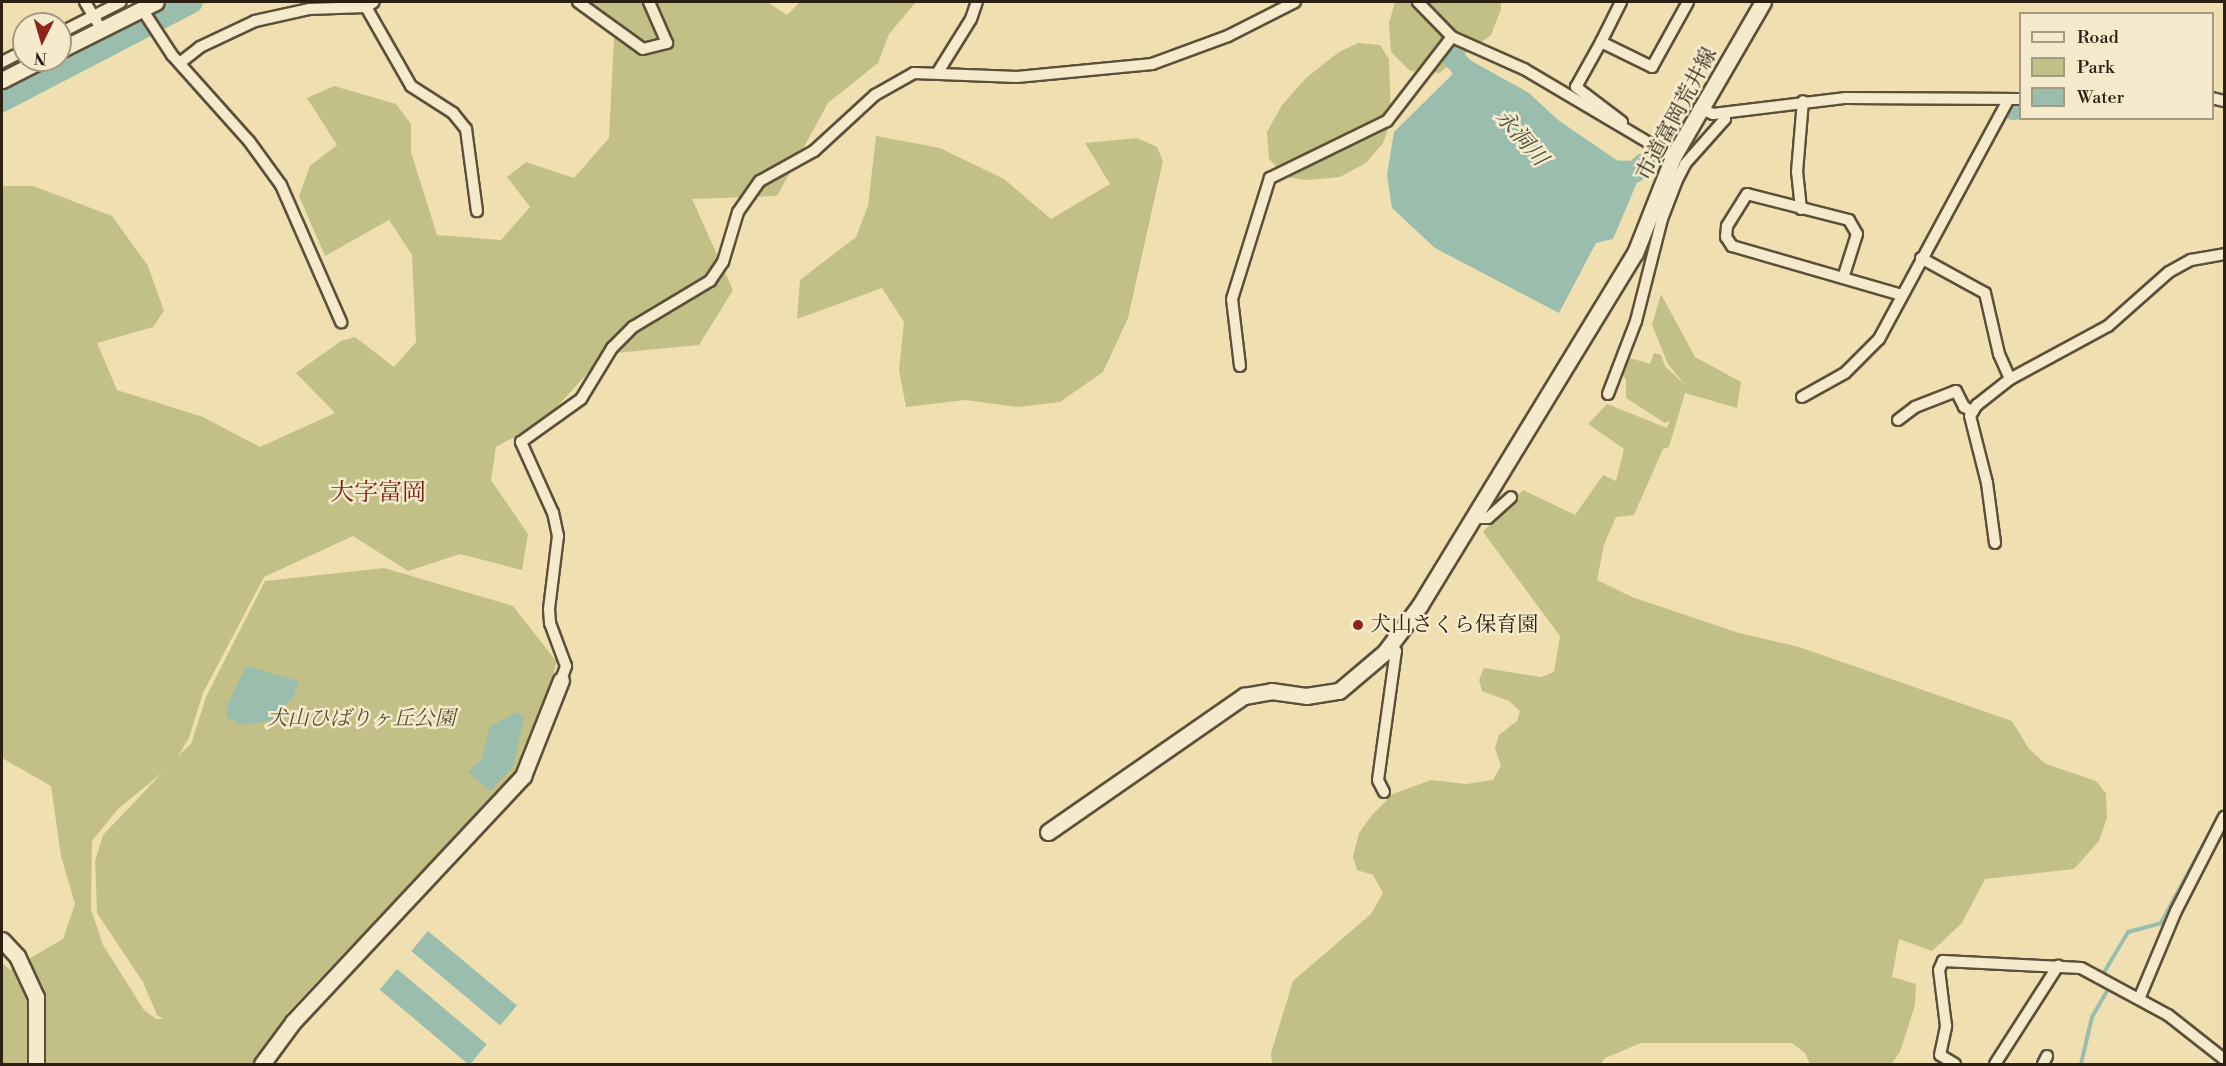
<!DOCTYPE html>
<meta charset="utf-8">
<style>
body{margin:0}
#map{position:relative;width:2226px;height:1066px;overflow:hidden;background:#f0e0b1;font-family:"Libre Bodoni","Noto Serif JP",serif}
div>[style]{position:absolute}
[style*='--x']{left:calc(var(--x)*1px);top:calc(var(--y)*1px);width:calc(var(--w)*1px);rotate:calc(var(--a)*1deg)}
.green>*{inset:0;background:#c2c086}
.water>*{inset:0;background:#9abdad;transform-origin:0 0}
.stream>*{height:4px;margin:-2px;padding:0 2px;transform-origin:2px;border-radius:2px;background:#9abdad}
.river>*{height:22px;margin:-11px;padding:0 11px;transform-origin:11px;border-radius:11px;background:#9abdad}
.roads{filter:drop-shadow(2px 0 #5d503a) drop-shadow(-2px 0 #5d503a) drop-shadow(0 2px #5d503a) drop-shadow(0 -2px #5d503a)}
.street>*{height:10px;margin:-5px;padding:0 5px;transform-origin:5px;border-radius:5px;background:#f5ebcc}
.secondary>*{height:15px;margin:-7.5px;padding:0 7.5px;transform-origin:7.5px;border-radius:7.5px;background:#f5ebcc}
.dots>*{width:16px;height:16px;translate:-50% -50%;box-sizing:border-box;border:3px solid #f5ebcc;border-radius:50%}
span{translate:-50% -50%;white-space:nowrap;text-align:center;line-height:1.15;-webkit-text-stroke:5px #f5ebcc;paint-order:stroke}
.street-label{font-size:21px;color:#2c2012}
.poi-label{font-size:21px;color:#2c2012}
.left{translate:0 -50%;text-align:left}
.park-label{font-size:21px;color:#595035;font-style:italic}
.water-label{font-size:22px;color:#4d4f40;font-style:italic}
.quarter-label{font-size:24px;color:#7a1f14}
.frame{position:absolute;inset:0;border:3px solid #2c2012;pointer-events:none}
.legend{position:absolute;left:2019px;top:12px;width:195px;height:108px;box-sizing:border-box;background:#f5ebcc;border:2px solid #a59a82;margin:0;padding:8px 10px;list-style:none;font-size:18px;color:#2c2012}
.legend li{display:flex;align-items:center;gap:12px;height:30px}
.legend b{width:30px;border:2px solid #a59a82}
.north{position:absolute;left:12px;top:12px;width:60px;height:60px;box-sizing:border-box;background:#f5ebcc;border:2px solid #a59a82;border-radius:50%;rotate:185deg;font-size:16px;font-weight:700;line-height:24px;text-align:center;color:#2c2012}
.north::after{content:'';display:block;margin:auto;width:21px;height:27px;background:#8f2418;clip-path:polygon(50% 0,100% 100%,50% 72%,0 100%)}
</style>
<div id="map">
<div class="green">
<div style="clip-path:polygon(evenodd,572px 2px,767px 2px,787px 15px,800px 2px,916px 2px,889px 34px,878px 63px,828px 103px,777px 196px,692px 199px,733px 290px,699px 345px,605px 354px,545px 420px,496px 447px,491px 480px,528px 534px,522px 570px,460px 554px,408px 571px,353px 536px,264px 577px,203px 693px,189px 738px,178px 756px,191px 744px,206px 697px,265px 581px,384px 568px,513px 606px,557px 662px,532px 740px,514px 774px,288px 1012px,251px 1064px,2px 1064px,2px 963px,10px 970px,63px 939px,75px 904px,61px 856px,51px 786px,2px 758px,2px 186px,33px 186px,112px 216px,148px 266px,164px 311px,153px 327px,97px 343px,117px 390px,203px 417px,260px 447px,335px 413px,296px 373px,341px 341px,355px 337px,394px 367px,416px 342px,412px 255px,389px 220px,325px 256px,299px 196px,310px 166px,337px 145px,307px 98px,334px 86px,396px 104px,411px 124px,411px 152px,437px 235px,501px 240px,530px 207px,507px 177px,526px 162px,574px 178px,609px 138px,614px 37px,572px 2px,163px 772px,103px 835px,95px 861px,97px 913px,143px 982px,157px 1015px,163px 1019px,156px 1019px,144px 1010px,103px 945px,91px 909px,92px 841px,118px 809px,163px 772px)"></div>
<div style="clip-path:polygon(1395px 2px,1501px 2px,1501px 9px,1491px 35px,1439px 73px,1410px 71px,1391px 52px,1389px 23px)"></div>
<div style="clip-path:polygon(1358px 43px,1380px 45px,1389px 59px,1391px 121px,1383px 143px,1366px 163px,1340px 177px,1307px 180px,1286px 177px,1269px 159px,1267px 132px,1282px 105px,1306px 78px,1339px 52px)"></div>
<div style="clip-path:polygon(876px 136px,940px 148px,1004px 179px,1051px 219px,1110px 184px,1085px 143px,1137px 138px,1157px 147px,1163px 161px,1128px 318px,1103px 372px,1060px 402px,1018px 407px,965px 400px,906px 407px,899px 370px,904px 322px,882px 288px,797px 319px,800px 280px,856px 237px,868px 206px)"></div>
<div style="clip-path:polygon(1661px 294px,1695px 357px,1741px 382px,1737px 408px,1685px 393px,1669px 447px,1663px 449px,1634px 515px,1616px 517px,1604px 545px,1597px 580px,1632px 597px,1739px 633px,1799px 647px,2012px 721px,2029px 749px,2046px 764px,2096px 781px,2106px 793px,2107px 818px,2099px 841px,2074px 869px,1985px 879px,1962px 923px,1932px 951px,1899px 939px,1892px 977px,1916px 984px,1915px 1005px,1900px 1052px,1891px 1064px,1810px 1064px,1805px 1053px,1792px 1043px,1641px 1043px,1605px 1058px,1601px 1064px,1272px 1064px,1271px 1053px,1293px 981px,1371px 914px,1383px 893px,1373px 875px,1357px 870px,1353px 857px,1359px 833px,1373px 814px,1393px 794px,1431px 780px,1466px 784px,1493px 780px,1501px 766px,1495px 748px,1499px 735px,1517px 721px,1520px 711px,1509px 701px,1482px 691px,1479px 680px,1484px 668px,1541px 677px,1554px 672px,1560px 636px,1483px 532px,1523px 490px,1575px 515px,1603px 475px,1616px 481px,1624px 449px,1588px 424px,1607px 404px,1667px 428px,1670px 421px,1665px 423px,1626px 398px,1626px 379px,1620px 372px,1630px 358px,1650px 364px,1654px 353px,1661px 355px,1665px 366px,1685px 385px,1668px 364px,1652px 325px)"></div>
</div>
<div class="water">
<div style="clip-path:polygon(1468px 59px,1529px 93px,1558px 120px,1634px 172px,1638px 180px,1613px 239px,1596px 243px,1559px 313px,1435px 248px,1392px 208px,1387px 175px,1394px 132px)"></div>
<div style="clip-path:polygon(246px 666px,299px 681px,294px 696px,274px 720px,243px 725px,226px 717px,228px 704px)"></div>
<div style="clip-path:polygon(518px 712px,524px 718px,513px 767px,490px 791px,468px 772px,482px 759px,490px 726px)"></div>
<div style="left:428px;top:931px;width:116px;height:26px;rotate:40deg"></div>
<div style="left:397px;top:969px;width:117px;height:27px;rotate:40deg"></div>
</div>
<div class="stream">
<div style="--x:2103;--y:974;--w:49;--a:-59.2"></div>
<div style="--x:2128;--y:932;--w:34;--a:-15"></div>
<div style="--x:2161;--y:923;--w:97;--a:-61.6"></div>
<div style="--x:2081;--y:1064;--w:48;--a:-76.8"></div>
<div style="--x:2092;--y:1017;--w:30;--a:-60"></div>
</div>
<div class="river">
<div style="--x:1454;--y:58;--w:40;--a:50"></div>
<div style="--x:2;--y:101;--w:214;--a:-27.5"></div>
<div style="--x:2013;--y:109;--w:7;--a:-8"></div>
<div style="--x:1603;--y:171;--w:31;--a:2"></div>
<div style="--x:1634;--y:172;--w:13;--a:-39"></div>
</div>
<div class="roads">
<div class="street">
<div style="--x:85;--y:2;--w:23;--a:59"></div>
<div style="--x:578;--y:2;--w:80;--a:35.9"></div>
<div style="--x:643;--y:49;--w:25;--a:-14"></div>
<div style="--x:667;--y:43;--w:45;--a:-113.7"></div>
<div style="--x:1418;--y:2;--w:49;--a:45.8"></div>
<div style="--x:1452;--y:37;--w:79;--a:24"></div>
<div style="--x:1524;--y:69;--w:173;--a:30.6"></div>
<div style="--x:366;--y:7;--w:91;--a:60.3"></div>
<div style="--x:411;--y:86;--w:50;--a:32.7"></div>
<div style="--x:453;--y:113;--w:21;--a:51"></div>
<div style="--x:466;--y:129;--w:83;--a:82.4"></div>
<div style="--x:142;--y:9;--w:55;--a:56.9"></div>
<div style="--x:172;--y:55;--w:115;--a:48.2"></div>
<div style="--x:249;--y:141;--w:54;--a:54"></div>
<div style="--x:281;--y:185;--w:150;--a:66.3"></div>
<div style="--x:60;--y:33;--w:68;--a:-26.9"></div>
<div style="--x:1601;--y:42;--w:45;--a:-63.4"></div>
<div style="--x:2;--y:62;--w:25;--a:-27"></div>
<div style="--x:181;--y:62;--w:24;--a:-38"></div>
<div style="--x:200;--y:47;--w:61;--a:-25.3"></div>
<div style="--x:255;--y:21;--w:55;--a:-12.5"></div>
<div style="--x:309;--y:9;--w:57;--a:-2"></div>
<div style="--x:366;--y:7;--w:9;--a:-32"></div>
<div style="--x:938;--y:72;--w:62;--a:-58.1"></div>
<div style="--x:971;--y:19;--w:18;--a:-71"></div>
<div style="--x:2212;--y:98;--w:12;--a:14"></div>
<div style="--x:1699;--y:108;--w:15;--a:23"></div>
<div style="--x:1713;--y:114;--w:134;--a:-6.9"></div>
<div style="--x:1846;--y:98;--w:174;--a:0.3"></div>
<div style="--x:1622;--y:122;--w:58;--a:-142.7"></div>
<div style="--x:1576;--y:87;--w:51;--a:-60.9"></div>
<div style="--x:1601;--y:42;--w:57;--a:26.1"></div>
<div style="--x:1652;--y:67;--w:74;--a:-61"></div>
<div style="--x:1801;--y:209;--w:37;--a:-96"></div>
<div style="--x:1797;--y:172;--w:71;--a:-85.2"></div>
<div style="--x:1921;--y:258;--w:73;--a:28.7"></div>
<div style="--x:1985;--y:293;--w:63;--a:77.1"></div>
<div style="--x:1999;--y:354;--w:27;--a:66"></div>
<div style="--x:1844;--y:275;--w:43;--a:-72.4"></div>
<div style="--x:1857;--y:234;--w:16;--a:-120"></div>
<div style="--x:1849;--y:220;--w:105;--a:-165.7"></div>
<div style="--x:1747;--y:194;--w:38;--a:122"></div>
<div style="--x:1727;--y:226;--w:11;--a:95"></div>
<div style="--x:1726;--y:237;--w:11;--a:56"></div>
<div style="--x:1732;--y:246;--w:177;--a:16.1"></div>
<div style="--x:1240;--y:366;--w:67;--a:-96.8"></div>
<div style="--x:1232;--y:299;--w:127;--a:-72.6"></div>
<div style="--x:1270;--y:178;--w:130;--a:-26"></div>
<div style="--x:1387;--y:121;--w:106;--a:-52.3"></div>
<div style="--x:1608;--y:394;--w:78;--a:-69"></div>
<div style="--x:1636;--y:321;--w:105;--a:-75.7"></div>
<div style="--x:1662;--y:219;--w:40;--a:-69"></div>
<div style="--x:1676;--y:182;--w:20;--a:-63"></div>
<div style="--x:1685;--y:164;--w:60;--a:-48.4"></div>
<div style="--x:1725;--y:119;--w:6;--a:-99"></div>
<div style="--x:1802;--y:397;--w:49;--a:-29.2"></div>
<div style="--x:1845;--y:373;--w:48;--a:-45"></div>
<div style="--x:1879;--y:339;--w:272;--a:-61.6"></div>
<div style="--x:1898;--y:420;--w:21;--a:-37"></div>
<div style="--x:1915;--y:407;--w:44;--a:-21.3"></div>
<div style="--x:1956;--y:391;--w:18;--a:63"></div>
<div style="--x:1964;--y:407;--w:10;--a:24"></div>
<div style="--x:1473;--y:518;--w:15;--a:0"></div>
<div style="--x:1488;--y:518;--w:31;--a:-42"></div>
<div style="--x:1995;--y:543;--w:61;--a:-97.6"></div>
<div style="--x:1987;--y:483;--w:69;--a:-104.2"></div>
<div style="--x:1970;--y:416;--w:13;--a:-58"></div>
<div style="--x:1977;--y:405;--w:42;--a:-38.2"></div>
<div style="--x:2010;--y:379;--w:111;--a:-28.4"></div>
<div style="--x:2108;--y:326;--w:81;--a:-41.5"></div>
<div style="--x:2169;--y:272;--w:25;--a:-29"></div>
<div style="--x:2191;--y:260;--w:34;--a:-10"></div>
<div style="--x:561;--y:680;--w:15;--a:-70"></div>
<div style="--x:566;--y:666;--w:46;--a:-110.4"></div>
<div style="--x:550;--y:623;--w:14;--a:-94"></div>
<div style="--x:549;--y:609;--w:74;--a:-83"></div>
<div style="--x:558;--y:536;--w:24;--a:-102"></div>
<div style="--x:553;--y:513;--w:78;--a:-114.3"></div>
<div style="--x:521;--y:442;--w:74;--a:-35.6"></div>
<div style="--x:581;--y:399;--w:60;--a:-58.7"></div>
<div style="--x:612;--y:348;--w:30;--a:-45"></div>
<div style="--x:633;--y:327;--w:90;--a:-30.9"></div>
<div style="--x:710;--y:281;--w:23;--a:-56"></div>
<div style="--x:723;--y:262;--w:52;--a:-73.3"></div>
<div style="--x:738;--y:212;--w:38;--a:-55"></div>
<div style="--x:760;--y:181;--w:62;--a:-29.1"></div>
<div style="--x:814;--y:151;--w:83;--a:-42.6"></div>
<div style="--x:875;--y:95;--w:45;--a:-29.4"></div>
<div style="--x:914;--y:73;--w:103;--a:2.2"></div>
<div style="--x:1017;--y:77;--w:136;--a:-5.5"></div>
<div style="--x:1152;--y:64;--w:81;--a:-20.2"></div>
<div style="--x:1228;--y:36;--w:75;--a:-26.9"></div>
<div style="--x:1384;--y:792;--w:13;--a:-117"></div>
<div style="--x:1378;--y:780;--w:130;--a:-82.1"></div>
<div style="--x:1396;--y:651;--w:7;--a:-135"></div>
<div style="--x:2139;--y:999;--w:95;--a:-67.2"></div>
<div style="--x:2176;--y:911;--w:106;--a:-62.9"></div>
<div style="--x:1955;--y:1064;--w:17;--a:-149"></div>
<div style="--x:1940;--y:1055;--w:30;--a:-78"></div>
<div style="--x:1946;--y:1026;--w:56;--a:-97.1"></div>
<div style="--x:1939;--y:970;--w:10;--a:-66"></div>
<div style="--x:1943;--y:961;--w:138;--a:2.9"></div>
<div style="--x:2081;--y:968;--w:99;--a:28.4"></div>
<div style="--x:2168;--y:1015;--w:71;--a:38.2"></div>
<div style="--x:1995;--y:1064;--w:117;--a:-57.3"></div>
<div style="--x:2043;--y:1064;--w:9;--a:-63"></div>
</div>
<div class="secondary">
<div style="--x:60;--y:50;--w:107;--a:-26.6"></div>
<div style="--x:2;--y:80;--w:44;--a:-27.1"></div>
<div style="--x:1048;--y:832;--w:239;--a:-34.8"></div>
<div style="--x:1244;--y:696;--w:27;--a:-10"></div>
<div style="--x:1271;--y:691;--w:35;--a:8"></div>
<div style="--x:1306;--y:696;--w:33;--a:-9"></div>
<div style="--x:1339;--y:691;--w:60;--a:-40.3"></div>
<div style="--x:1385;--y:652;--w:59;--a:-53.3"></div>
<div style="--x:1420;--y:605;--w:412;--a:-58.6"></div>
<div style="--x:1635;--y:253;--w:103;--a:-68.4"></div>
<div style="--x:1673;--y:157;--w:179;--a:-59.9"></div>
<div style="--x:2;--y:940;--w:22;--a:47"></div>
<div style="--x:17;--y:956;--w:45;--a:65.1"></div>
<div style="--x:36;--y:997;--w:67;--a:90"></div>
<div style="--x:262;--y:1064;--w:52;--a:-53.6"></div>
<div style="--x:293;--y:1022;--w:337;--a:-46.9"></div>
<div style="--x:523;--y:776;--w:103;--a:-68.4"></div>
</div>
</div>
<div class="dots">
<div style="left:1358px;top:625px;background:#8f2418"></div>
</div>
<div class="street-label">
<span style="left:1677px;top:114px;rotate:-62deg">市道富岡荒井線</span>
</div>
<div class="poi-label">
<span class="left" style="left:1370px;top:625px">犬山さくら保育園</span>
</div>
<div class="park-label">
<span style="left:361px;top:719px">犬山ひばりヶ丘公園</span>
</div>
<div class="water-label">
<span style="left:1521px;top:138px;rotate:49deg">永洞川</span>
</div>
<div class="quarter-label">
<span style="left:378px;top:494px">大字富岡</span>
</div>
<div class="frame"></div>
<ul class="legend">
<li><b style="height:8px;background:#f5ebcc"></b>Road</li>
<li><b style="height:16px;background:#c2c086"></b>Park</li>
<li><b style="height:16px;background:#9abdad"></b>Water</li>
</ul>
<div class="north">N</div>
</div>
